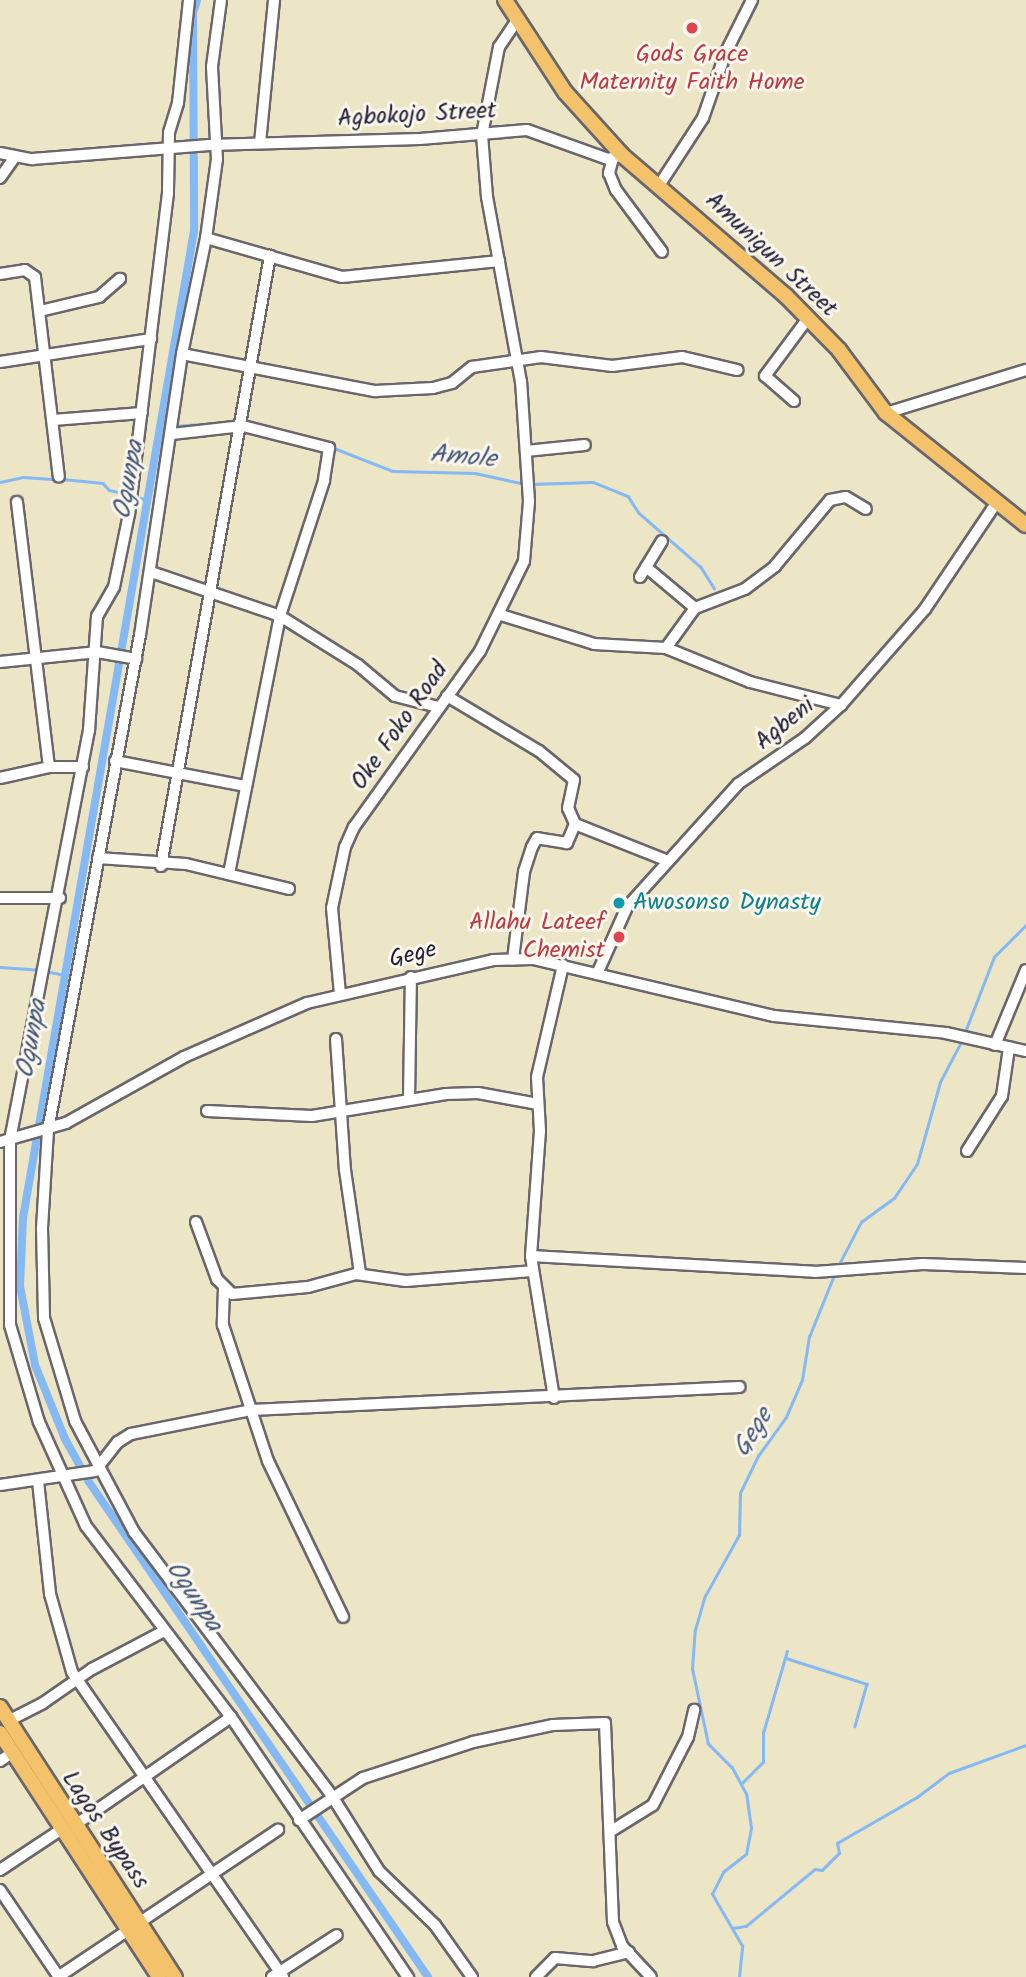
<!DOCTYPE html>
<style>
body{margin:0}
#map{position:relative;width:1026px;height:1977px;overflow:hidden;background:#ece5c6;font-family:Kalam,sans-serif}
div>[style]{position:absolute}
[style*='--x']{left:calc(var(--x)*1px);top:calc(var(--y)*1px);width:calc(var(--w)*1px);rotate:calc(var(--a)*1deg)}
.stream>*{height:2.5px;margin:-1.25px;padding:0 1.25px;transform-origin:1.25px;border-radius:1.25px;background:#84b9f3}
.canal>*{height:8px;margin:-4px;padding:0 4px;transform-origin:4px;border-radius:4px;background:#84b9f3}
.roads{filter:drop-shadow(2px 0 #69666c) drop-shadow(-2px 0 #69666c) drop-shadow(0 2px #69666c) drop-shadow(0 -2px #69666c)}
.minor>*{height:10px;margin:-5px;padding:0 5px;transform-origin:5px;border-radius:5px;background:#fff}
.major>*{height:14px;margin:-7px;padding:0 7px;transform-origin:7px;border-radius:7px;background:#f3c26a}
.dots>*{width:19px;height:19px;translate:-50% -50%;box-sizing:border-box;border:4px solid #fbf7ec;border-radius:50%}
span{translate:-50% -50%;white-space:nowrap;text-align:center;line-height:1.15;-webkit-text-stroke:6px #fbf7ec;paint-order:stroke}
.health-label{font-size:24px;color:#be3a42}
.right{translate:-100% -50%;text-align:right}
.street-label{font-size:24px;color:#22223b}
.culture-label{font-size:24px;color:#0d838f}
.left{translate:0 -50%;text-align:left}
.water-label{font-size:26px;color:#44577b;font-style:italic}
</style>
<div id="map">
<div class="stream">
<div style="--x:173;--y:426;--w:60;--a:-3.8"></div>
<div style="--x:271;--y:428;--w:31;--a:15"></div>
<div style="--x:334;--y:448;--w:63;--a:21.3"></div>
<div style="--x:393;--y:471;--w:82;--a:1.4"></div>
<div style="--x:475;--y:473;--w:51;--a:12.4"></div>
<div style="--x:62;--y:479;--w:41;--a:5.6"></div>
<div style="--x:103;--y:483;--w:9;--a:49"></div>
<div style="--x:109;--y:490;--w:19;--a:12"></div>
<div style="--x:0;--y:482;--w:24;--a:-12"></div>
<div style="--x:23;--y:477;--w:32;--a:4"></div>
<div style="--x:531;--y:484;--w:62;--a:-1.8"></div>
<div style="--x:593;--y:482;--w:38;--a:22"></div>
<div style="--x:628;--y:496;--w:20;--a:57"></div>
<div style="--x:639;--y:513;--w:82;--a:41.1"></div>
<div style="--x:701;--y:567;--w:25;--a:58"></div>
<div style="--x:134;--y:496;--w:14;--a:17"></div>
<div style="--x:0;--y:967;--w:39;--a:4"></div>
<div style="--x:45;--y:971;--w:20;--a:11"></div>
<div style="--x:965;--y:1032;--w:80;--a:-68.9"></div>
<div style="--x:994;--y:957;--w:45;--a:-45"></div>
<div style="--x:838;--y:1266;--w:50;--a:-62.4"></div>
<div style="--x:861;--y:1222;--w:41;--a:-36"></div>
<div style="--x:894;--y:1198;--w:41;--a:-55.9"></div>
<div style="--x:917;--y:1164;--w:85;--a:-74.3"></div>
<div style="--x:940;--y:1082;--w:45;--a:-62.3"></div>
<div style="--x:786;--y:1658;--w:85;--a:17.8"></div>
<div style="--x:867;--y:1684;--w:44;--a:105.9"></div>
<div style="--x:741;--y:1784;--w:31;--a:-45"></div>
<div style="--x:763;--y:1762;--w:29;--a:-90"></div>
<div style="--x:763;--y:1733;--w:85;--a:-73.7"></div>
<div style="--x:733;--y:1928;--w:13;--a:-9"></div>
<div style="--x:746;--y:1926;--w:89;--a:-39.6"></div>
<div style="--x:815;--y:1869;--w:7;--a:8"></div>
<div style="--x:822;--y:1870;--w:24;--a:-45"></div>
<div style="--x:839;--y:1853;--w:10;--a:-101"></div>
<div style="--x:837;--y:1843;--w:92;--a:-29.9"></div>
<div style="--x:917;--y:1797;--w:40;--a:-37"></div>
<div style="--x:949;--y:1773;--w:82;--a:-20"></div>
<div style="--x:739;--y:1977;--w:31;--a:-84"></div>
<div style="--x:742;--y:1946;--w:60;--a:-120"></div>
<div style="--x:712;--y:1894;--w:25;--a:-63"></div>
<div style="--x:723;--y:1872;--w:29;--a:-38"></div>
<div style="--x:746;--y:1854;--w:26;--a:-79"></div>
<div style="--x:751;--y:1828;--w:34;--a:-98"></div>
<div style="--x:746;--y:1794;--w:30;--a:-118"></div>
<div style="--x:732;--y:1768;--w:34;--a:-135"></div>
<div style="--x:708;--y:1744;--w:77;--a:-102"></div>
<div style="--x:692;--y:1669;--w:39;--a:-86"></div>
<div style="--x:695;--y:1630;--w:35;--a:-74"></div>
<div style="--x:705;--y:1596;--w:70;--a:-60.9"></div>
<div style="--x:739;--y:1535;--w:42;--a:-88.6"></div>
<div style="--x:740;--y:1493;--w:41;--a:-64.1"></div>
<div style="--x:758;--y:1456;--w:48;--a:-54.3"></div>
<div style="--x:786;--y:1417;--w:40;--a:-66.6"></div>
<div style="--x:802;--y:1380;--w:44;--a:-80.8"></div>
<div style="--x:809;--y:1337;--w:67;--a:-68"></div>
</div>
<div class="canal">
<div style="--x:197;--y:0;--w:14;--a:107"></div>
<div style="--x:193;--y:13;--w:218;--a:89.7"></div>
<div style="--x:194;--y:231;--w:1002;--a:99.83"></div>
<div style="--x:23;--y:1218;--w:68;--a:92.5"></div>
<div style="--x:20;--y:1286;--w:80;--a:79.2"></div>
<div style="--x:35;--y:1365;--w:80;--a:67.9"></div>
<div style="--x:65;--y:1439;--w:49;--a:60.8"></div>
<div style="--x:89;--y:1482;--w:600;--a:55.59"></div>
</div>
<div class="roads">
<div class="minor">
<div style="--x:189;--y:0;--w:104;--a:96.1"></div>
<div style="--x:178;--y:103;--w:31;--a:107"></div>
<div style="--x:169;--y:133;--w:60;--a:91"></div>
<div style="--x:168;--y:193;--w:323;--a:96.9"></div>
<div style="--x:129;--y:514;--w:75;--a:101.6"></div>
<div style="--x:114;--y:587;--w:34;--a:120"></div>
<div style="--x:97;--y:616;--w:114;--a:94"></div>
<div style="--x:89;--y:730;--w:418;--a:100.9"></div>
<div style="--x:10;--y:1140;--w:185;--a:90"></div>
<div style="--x:10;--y:1325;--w:101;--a:73.4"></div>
<div style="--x:39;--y:1422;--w:114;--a:65.7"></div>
<div style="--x:86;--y:1526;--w:240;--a:52.8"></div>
<div style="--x:231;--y:1717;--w:315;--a:55.8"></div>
<div style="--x:221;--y:0;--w:68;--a:97.7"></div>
<div style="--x:212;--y:67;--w:92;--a:86.9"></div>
<div style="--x:217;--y:159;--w:80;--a:97.9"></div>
<div style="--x:206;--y:238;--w:118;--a:101.7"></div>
<div style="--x:182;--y:354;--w:284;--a:98.5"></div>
<div style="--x:140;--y:635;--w:503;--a:100.53"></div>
<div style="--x:48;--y:1130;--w:98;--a:93.5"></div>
<div style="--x:42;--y:1228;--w:90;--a:88.7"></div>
<div style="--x:44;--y:1318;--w:108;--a:73.2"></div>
<div style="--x:75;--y:1421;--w:126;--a:62"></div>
<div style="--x:134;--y:1532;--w:330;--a:53.1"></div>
<div style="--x:332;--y:1796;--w:89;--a:57.9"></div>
<div style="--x:379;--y:1871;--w:78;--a:44"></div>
<div style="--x:435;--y:1925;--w:64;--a:54.6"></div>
<div style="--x:260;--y:143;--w:144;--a:-84.4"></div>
<div style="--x:0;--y:153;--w:33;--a:11"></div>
<div style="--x:32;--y:159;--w:178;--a:-4.5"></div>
<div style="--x:209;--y:145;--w:211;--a:-1.6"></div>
<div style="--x:420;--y:139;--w:107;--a:-4.8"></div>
<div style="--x:527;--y:130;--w:86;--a:19.7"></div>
<div style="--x:608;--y:159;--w:15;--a:-16"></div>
<div style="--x:613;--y:158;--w:16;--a:105"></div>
<div style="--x:609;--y:173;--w:18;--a:68"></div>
<div style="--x:616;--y:190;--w:77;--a:53.4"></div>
<div style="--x:0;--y:178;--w:24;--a:-55"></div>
<div style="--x:660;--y:184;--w:79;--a:-56.9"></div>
<div style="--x:703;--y:118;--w:70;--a:-70.8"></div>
<div style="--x:726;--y:52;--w:58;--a:-63.4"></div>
<div style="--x:206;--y:238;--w:141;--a:16"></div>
<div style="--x:342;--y:277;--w:158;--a:-5.8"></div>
<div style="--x:0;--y:274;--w:25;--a:-9"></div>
<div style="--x:25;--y:270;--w:12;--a:35"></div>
<div style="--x:35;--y:277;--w:201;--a:83.2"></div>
<div style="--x:40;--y:311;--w:61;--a:-13.3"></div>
<div style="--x:99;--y:297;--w:28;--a:-41"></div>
<div style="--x:182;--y:354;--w:197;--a:10.9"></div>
<div style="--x:375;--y:391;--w:58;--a:-3"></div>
<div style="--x:433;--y:388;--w:20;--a:-15"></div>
<div style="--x:452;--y:383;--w:26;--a:-39"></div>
<div style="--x:472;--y:367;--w:70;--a:-8.2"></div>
<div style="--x:541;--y:357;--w:72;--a:7.2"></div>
<div style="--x:612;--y:366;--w:71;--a:-7.3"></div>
<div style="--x:682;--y:357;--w:57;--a:13.3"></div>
<div style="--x:0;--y:362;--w:153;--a:-8.7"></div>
<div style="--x:794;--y:401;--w:38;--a:-139"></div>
<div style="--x:765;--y:376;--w:72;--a:-53.4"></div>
<div style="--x:886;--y:413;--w:146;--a:-17.1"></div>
<div style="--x:53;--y:420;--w:89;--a:-4.5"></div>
<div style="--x:172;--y:434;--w:71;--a:-6.4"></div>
<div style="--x:243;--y:426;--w:89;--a:14.3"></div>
<div style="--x:329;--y:448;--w:33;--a:99"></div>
<div style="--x:324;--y:481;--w:142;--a:108.1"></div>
<div style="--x:280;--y:616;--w:263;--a:101.2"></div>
<div style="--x:526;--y:451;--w:59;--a:-5.8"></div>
<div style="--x:646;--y:567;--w:64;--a:39.9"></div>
<div style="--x:151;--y:572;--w:136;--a:18.8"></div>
<div style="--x:280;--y:616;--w:92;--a:32.1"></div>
<div style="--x:358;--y:665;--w:48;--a:40"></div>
<div style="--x:395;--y:696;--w:44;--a:14.3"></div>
<div style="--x:640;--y:577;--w:42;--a:-58.6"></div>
<div style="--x:501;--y:615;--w:97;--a:17.3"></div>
<div style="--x:594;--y:644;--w:72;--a:3.2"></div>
<div style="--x:666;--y:648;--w:91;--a:22"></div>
<div style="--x:750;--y:682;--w:94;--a:14.2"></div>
<div style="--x:666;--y:648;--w:49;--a:-54.1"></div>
<div style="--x:695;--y:608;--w:53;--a:-20.8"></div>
<div style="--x:745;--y:589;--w:38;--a:-37"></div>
<div style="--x:775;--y:566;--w:86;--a:-50.2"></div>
<div style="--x:830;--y:500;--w:16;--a:-11"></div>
<div style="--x:846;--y:497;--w:23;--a:31"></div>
<div style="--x:0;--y:662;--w:98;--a:-5.9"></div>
<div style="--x:97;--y:652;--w:40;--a:10"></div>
<div style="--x:447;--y:696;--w:107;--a:30.9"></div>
<div style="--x:539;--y:751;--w:45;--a:39.6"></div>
<div style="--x:574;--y:780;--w:29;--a:102"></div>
<div style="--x:568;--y:808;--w:17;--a:66"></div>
<div style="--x:575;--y:824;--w:21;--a:113"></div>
<div style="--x:567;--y:843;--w:30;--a:-171"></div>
<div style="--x:537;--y:838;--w:10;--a:119"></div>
<div style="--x:532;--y:847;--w:26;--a:108"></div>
<div style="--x:524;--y:872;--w:88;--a:97.2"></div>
<div style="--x:115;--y:761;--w:132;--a:10.9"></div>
<div style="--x:49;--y:767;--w:34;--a:0"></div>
<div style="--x:0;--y:778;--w:50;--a:-12.7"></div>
<div style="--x:49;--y:767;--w:267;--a:-96.9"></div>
<div style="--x:575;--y:824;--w:100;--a:21.7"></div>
<div style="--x:98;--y:858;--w:88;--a:3.9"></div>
<div style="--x:186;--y:864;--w:106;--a:13.6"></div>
<div style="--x:161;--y:866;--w:620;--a:-79.87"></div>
<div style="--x:0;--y:898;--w:60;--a:0"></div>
<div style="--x:597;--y:974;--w:73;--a:-65.9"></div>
<div style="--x:627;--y:907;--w:166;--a:-47.9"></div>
<div style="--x:738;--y:784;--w:81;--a:-34.5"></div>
<div style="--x:805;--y:738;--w:49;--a:-42.5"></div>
<div style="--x:841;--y:705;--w:128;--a:-48.8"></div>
<div style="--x:925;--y:609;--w:129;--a:-56.1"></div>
<div style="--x:340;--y:994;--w:86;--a:-95.3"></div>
<div style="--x:332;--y:908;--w:62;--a:-78"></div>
<div style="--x:345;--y:847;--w:22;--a:-66"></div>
<div style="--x:354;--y:827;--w:216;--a:-54.4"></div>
<div style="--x:480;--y:651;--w:100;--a:-63.9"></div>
<div style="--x:524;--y:561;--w:60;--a:-85.2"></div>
<div style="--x:529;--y:501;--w:119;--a:-93.8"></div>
<div style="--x:521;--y:382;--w:188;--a:-100.4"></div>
<div style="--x:487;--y:197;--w:62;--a:-94.6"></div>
<div style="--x:482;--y:135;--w:90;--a:-79.1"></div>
<div style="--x:499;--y:47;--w:30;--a:-56"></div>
<div style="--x:336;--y:1039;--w:131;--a:86.1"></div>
<div style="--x:345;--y:1170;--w:104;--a:81.7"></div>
<div style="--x:995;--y:1045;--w:81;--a:-67.5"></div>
<div style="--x:409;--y:1099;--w:122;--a:-89.1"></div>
<div style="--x:207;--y:1111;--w:105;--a:2.7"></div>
<div style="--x:312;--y:1116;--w:136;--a:-9.3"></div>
<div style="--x:446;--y:1094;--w:32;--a:-2"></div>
<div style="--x:478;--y:1093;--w:61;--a:10.4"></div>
<div style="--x:0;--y:1142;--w:69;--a:-16.1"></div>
<div style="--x:66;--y:1123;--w:135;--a:-29.2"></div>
<div style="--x:184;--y:1057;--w:134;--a:-23.7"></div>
<div style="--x:307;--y:1003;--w:191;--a:-13"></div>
<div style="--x:493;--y:960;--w:40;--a:-1.4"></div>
<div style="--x:533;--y:959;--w:248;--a:13.3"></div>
<div style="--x:774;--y:1016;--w:173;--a:5.6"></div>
<div style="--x:946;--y:1033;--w:82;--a:12.7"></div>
<div style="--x:967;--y:1151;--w:65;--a:-57.5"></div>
<div style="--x:1002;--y:1096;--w:49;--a:-81.7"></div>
<div style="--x:196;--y:1222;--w:61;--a:69.8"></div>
<div style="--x:217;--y:1279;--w:21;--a:45"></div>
<div style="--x:232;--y:1294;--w:76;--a:-5.3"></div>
<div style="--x:308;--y:1287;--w:50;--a:-15.2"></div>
<div style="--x:356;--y:1274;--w:50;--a:8"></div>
<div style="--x:406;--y:1281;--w:126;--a:-4.5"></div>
<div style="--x:531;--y:1256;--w:284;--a:3.2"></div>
<div style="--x:815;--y:1272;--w:108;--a:-4.2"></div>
<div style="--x:923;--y:1264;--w:103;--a:2.2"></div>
<div style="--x:224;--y:1288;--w:37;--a:92"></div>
<div style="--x:223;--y:1325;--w:143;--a:71.7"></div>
<div style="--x:268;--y:1461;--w:173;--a:64.3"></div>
<div style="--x:554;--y:1398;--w:144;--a:-99.2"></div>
<div style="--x:531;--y:1256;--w:125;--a:-85.9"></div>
<div style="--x:540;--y:1131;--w:54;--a:-93.2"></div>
<div style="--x:537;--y:1077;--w:115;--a:-76.9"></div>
<div style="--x:38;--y:1481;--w:114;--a:83.9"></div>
<div style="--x:50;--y:1594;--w:81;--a:74.2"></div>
<div style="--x:72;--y:1672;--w:371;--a:55.3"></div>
<div style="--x:0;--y:1485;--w:96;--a:-8.4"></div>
<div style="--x:95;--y:1471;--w:37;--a:-52"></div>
<div style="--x:118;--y:1442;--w:15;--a:-32"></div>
<div style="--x:131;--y:1434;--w:122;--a:-11.3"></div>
<div style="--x:251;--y:1410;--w:489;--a:-2.7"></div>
<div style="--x:8;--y:1721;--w:39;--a:-27"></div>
<div style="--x:43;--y:1703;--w:60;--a:-34.8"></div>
<div style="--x:92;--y:1669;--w:81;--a:-27.8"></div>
<div style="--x:0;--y:1761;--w:14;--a:-34"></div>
<div style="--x:299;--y:1820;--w:77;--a:-33.3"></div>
<div style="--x:363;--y:1778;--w:116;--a:-18.1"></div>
<div style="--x:473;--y:1742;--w:82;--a:-12"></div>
<div style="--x:553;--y:1725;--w:52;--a:-2.2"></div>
<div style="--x:605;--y:1723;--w:199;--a:87.7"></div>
<div style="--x:613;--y:1922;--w:26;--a:69"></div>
<div style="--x:622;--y:1946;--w:42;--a:46.9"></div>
<div style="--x:75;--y:1825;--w:190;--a:-34.7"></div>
<div style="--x:611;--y:1831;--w:49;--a:-31.8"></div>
<div style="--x:653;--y:1805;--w:76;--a:-62.8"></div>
<div style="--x:688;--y:1737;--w:28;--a:-77"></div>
<div style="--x:0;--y:1870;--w:74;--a:-33.5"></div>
<div style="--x:0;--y:1890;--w:105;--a:55.9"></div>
<div style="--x:58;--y:1977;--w:265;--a:-33.8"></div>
<div style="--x:272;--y:1977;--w:77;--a:-32.9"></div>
<div style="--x:536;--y:1977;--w:27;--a:-45"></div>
<div style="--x:555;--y:1958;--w:38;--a:5"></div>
<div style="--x:593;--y:1961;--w:37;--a:-14"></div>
</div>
<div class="major">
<div style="--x:505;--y:0;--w:110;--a:56.9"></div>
<div style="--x:565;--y:92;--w:85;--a:47.9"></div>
<div style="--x:622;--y:155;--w:216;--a:40.7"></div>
<div style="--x:786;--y:296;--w:76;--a:45.5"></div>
<div style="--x:839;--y:350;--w:79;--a:53.3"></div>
<div style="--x:886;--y:413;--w:179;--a:38.7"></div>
<div style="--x:0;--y:1707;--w:322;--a:57.1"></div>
<div style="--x:0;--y:1733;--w:291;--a:56.9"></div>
</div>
</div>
<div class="dots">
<div style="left:692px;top:28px;background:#e0444e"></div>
<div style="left:619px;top:903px;background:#0f9aa8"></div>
<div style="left:619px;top:937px;background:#e0444e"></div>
</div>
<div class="health-label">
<span style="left:692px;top:69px">Gods Grace<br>Maternity Faith Home</span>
<span class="right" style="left:605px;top:937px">Allahu Lateef<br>Chemist</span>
</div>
<div class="street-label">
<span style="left:417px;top:115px;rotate:-3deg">Agbokojo Street</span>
<span style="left:771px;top:255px;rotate:43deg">Amunigun Street</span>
<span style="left:785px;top:724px;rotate:-39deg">Agbeni</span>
<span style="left:400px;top:726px;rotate:-55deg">Oke Foko Road</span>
<span style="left:413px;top:955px;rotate:-14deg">Gege</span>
<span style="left:105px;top:1830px;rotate:56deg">Lagos Bypass</span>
</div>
<div class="culture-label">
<span class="left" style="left:633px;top:903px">Awosonso Dynasty</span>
</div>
<div class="water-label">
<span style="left:463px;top:458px;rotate:5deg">Amole</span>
<span style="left:130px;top:480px;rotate:-80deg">Ogunpa</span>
<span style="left:33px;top:1039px;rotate:-80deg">Ogunpa</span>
<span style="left:754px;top:1433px;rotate:-58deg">Gege</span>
<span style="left:193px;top:1597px;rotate:56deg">Ogunpa</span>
</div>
</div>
